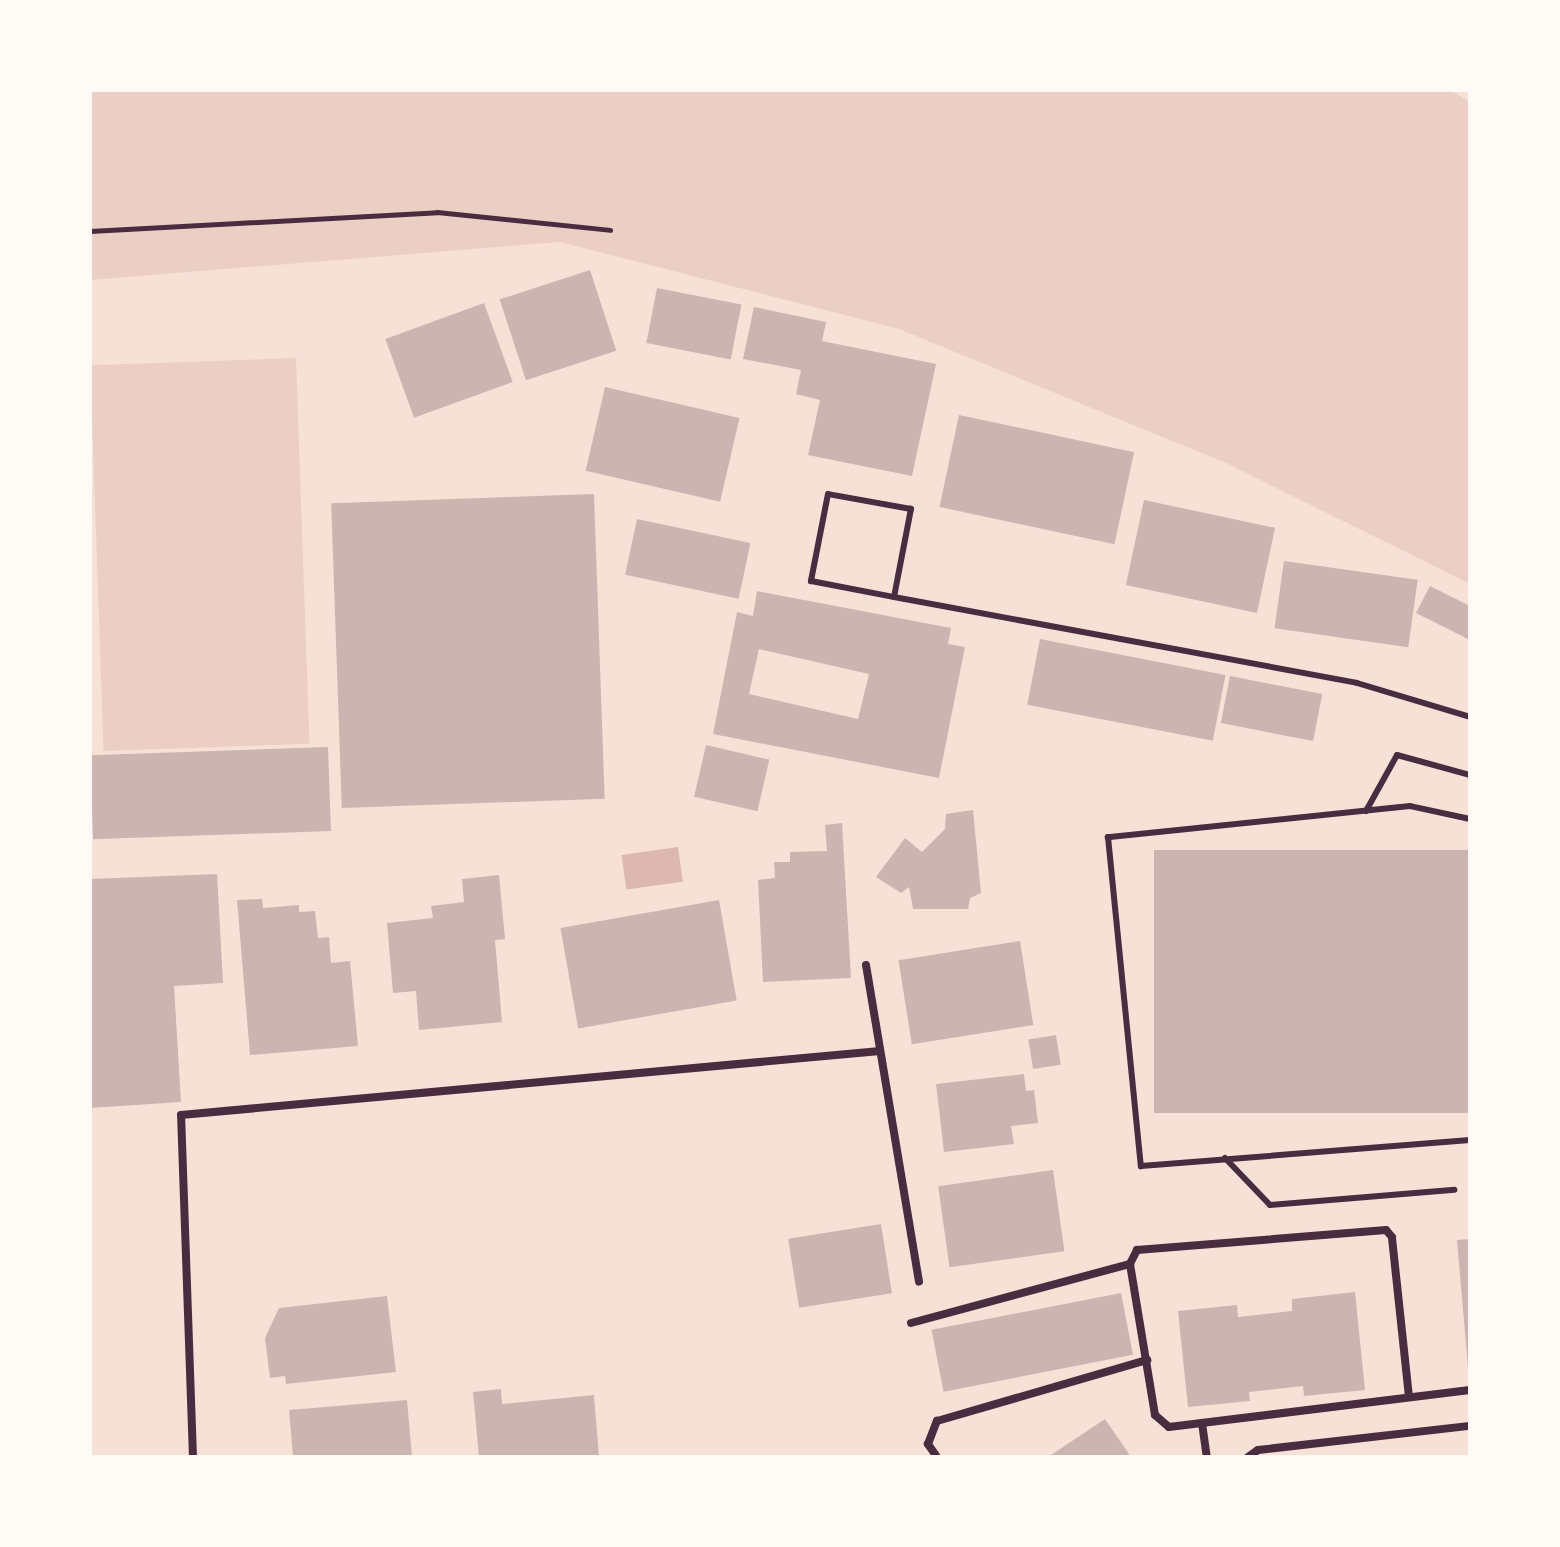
<!DOCTYPE html>
<style>
body{margin:0}
#map{position:relative;width:1560px;height:1547px;overflow:hidden;background:#f7e1d7;font-family:Raleway,sans-serif}
div>[style]{position:absolute}
[style*='--x']{left:calc(var(--x)*1px);top:calc(var(--y)*1px);width:calc(var(--w)*1px);rotate:calc(var(--a)*1deg)}
.green>*{inset:0;background:#ebcfc5;transform-origin:0 0}
.water>*{inset:0;background:#dcb8b0;transform-origin:0 0}
.building>*{inset:0;background:#ccb4b1;transform-origin:0 0}
.path>*{height:5px;margin:-2.5px;padding:0 2.5px;transform-origin:2.5px;border-radius:2.5px;background:#4a2c40}
.service>*{height:6px;margin:-3px;padding:0 3px;transform-origin:3px;border-radius:3px;background:#4a2c40}
.minor>*{height:8px;margin:-4px;padding:0 4px;transform-origin:4px;border-radius:4px;background:#4a2c40}
span{translate:-50% -50%;white-space:nowrap;text-align:center;line-height:1.15;-webkit-text-stroke:6px #fffaf5;paint-order:stroke}
.frame{position:absolute;inset:0;border:92px solid #fffaf5;pointer-events:none}
</style>
<div id="map">
<div class="green">
<div style="clip-path:polygon(90px 90px,1450px 90px,1470px 102px,1470px 584px,1226px 463px,899px 329px,560px 242px,90px 280px)"></div>
<div style="left:296px;top:358px;width:386px;height:206px;rotate:88deg"></div>
</div>
<div class="water">
<div style="left:678px;top:847px;width:35px;height:57px;rotate:82deg"></div>
</div>
<div class="building">
<div style="left:590px;top:270px;width:85px;height:95px;rotate:72deg"></div>
<div style="left:657px;top:288px;width:86px;height:56px;rotate:11deg"></div>
<div style="left:484px;top:303px;width:84px;height:105px;rotate:70deg"></div>
<div style="clip-path:polygon(754px 307px,826px 322px,822px 341px,936px 364px,912px 476px,808px 455px,820px 400px,796px 394px,801px 370px,743px 359px)"></div>
<div style="left:605px;top:387px;width:138px;height:86px;rotate:13deg"></div>
<div style="left:959px;top:415px;width:179px;height:94px;rotate:12deg"></div>
<div style="left:594px;top:494px;width:305px;height:263px;rotate:88deg"></div>
<div style="left:1144px;top:500px;width:134px;height:87px;rotate:12deg"></div>
<div style="left:637px;top:519px;width:116px;height:57px;rotate:12deg"></div>
<div style="left:1284px;top:561px;width:135px;height:68px;rotate:8deg"></div>
<div style="clip-path:polygon(1430px 586px,1470px 606px,1470px 640px,1416px 613px)"></div>
<div style="clip-path:polygon(evenodd,757px 591px,951px 628px,948px 644px,965px 647px,939px 778px,713px 734px,737px 612px,753px 616px,757px 591px,759px 649px,869px 674px,858px 719px,749px 694px,759px 649px)"></div>
<div style="left:1040px;top:639px;width:189px;height:67px;rotate:11deg"></div>
<div style="left:1230px;top:676px;width:94px;height:48px;rotate:11deg"></div>
<div style="left:706px;top:745px;width:65px;height:53px;rotate:13deg"></div>
<div style="left:328px;top:747px;width:84px;height:238px;rotate:88deg"></div>
<div style="clip-path:polygon(973px 810px,981px 893px,970px 898px,968px 909px,913px 909px,909px 887px,901px 893px,876px 877px,905px 838px,922px 852px,945px 829px,946px 814px)"></div>
<div style="clip-path:polygon(842px 823px,851px 978px,763px 982px,758px 880px,775px 878px,774px 862px,790px 862px,790px 852px,827px 851px,825px 825px)"></div>
<div style="left:1470px;top:850px;width:263px;height:316px;rotate:90deg"></div>
<div style="clip-path:polygon(217px 874px,223px 983px,174px 986px,181px 1102px,90px 1108px,90px 879px)"></div>
<div style="clip-path:polygon(499px 875px,505px 939px,495px 940px,502px 1022px,419px 1030px,416px 991px,393px 993px,387px 923px,433px 918px,431px 906px,464px 902px,462px 879px)"></div>
<div style="clip-path:polygon(262px 899px,263px 908px,299px 905px,299px 912px,315px 911px,318px 938px,329px 937px,331px 963px,350px 961px,358px 1046px,250px 1055px,237px 900px)"></div>
<div style="left:719px;top:900px;width:102px;height:161px;rotate:80deg"></div>
<div style="left:1020px;top:941px;width:85px;height:123px;rotate:81deg"></div>
<div style="left:1056px;top:1035px;width:30px;height:28px;rotate:81deg"></div>
<div style="clip-path:polygon(1024px 1074px,1026px 1091px,1034px 1090px,1038px 1123px,1011px 1126px,1014px 1144px,944px 1152px,936px 1084px)"></div>
<div style="left:1053px;top:1170px;width:82px;height:116px;rotate:82deg"></div>
<div style="left:881px;top:1224px;width:70px;height:94px;rotate:81deg"></div>
<div style="clip-path:polygon(1470px 1239px,1470px 1367px,1468px 1367px,1457px 1240px)"></div>
<div style="clip-path:polygon(1355px 1292px,1365px 1390px,1304px 1396px,1303px 1386px,1249px 1392px,1250px 1401px,1188px 1407px,1178px 1311px,1237px 1305px,1238px 1317px,1292px 1311px,1292px 1299px)"></div>
<div style="left:1121px;top:1293px;width:63px;height:193px;rotate:79deg"></div>
<div style="clip-path:polygon(387px 1296px,396px 1372px,286px 1384px,285px 1376px,270px 1378px,265px 1338px,279px 1308px)"></div>
<div style="clip-path:polygon(501px 1389px,502px 1404px,594px 1395px,599px 1457px,479px 1457px,473px 1392px)"></div>
<div style="clip-path:polygon(407px 1400px,412px 1457px,293px 1457px,289px 1410px)"></div>
<div style="clip-path:polygon(1105px 1419px,1131px 1457px,1048px 1457px)"></div>
</div>
<div class="path">
<div style="--x:90;--y:231;--w:348;--a:-3.1"></div>
<div style="--x:437;--y:212;--w:174;--a:5.9"></div>
</div>
<div class="service">
<div style="--x:894;--y:597;--w:90;--a:-79.1"></div>
<div style="--x:911;--y:509;--w:84;--a:-169.8"></div>
<div style="--x:828;--y:494;--w:89;--a:101.1"></div>
<div style="--x:811;--y:581;--w:85;--a:10.9"></div>
<div style="--x:894;--y:597;--w:471;--a:10.5"></div>
<div style="--x:1357;--y:683;--w:118;--a:16.7"></div>
<div style="--x:1366;--y:811;--w:64;--a:-61"></div>
<div style="--x:1397;--y:755;--w:76;--a:15.3"></div>
<div style="--x:1470;--y:819;--w:61;--a:-167.8"></div>
<div style="--x:1410;--y:806;--w:304;--a:174.1"></div>
<div style="--x:1108;--y:837;--w:331;--a:84.3"></div>
<div style="--x:1141;--y:1166;--w:330;--a:-4.5"></div>
<div style="--x:1225;--y:1158;--w:65;--a:46.2"></div>
<div style="--x:1270;--y:1205;--w:185;--a:-4.7"></div>
</div>
<div class="minor">
<div style="--x:866;--y:965;--w:321;--a:80.5"></div>
<div style="--x:911;--y:1323;--w:227;--a:-15.1"></div>
<div style="--x:1409;--y:1397;--w:161;--a:-96.1"></div>
<div style="--x:1392;--y:1237;--w:9;--a:-131"></div>
<div style="--x:1386;--y:1230;--w:250;--a:175.4"></div>
<div style="--x:1137;--y:1250;--w:16;--a:117"></div>
<div style="--x:1130;--y:1264;--w:153;--a:80.6"></div>
<div style="--x:1155;--y:1415;--w:18;--a:41"></div>
<div style="--x:1169;--y:1427;--w:303;--a:-7"></div>
<div style="--x:1202;--y:1423;--w:34;--a:82"></div>
<div style="--x:193;--y:1457;--w:342;--a:-92"></div>
<div style="--x:181;--y:1115;--w:702;--a:-5.23"></div>
<div style="--x:937;--y:1457;--w:16;--a:-125"></div>
<div style="--x:928;--y:1444;--w:25;--a:-69"></div>
<div style="--x:937;--y:1421;--w:219;--a:-16.2"></div>
<div style="--x:1248;--y:1457;--w:12;--a:-35"></div>
<div style="--x:1258;--y:1450;--w:213;--a:-6.5"></div>
</div>
<div class="frame"></div>
</div>
